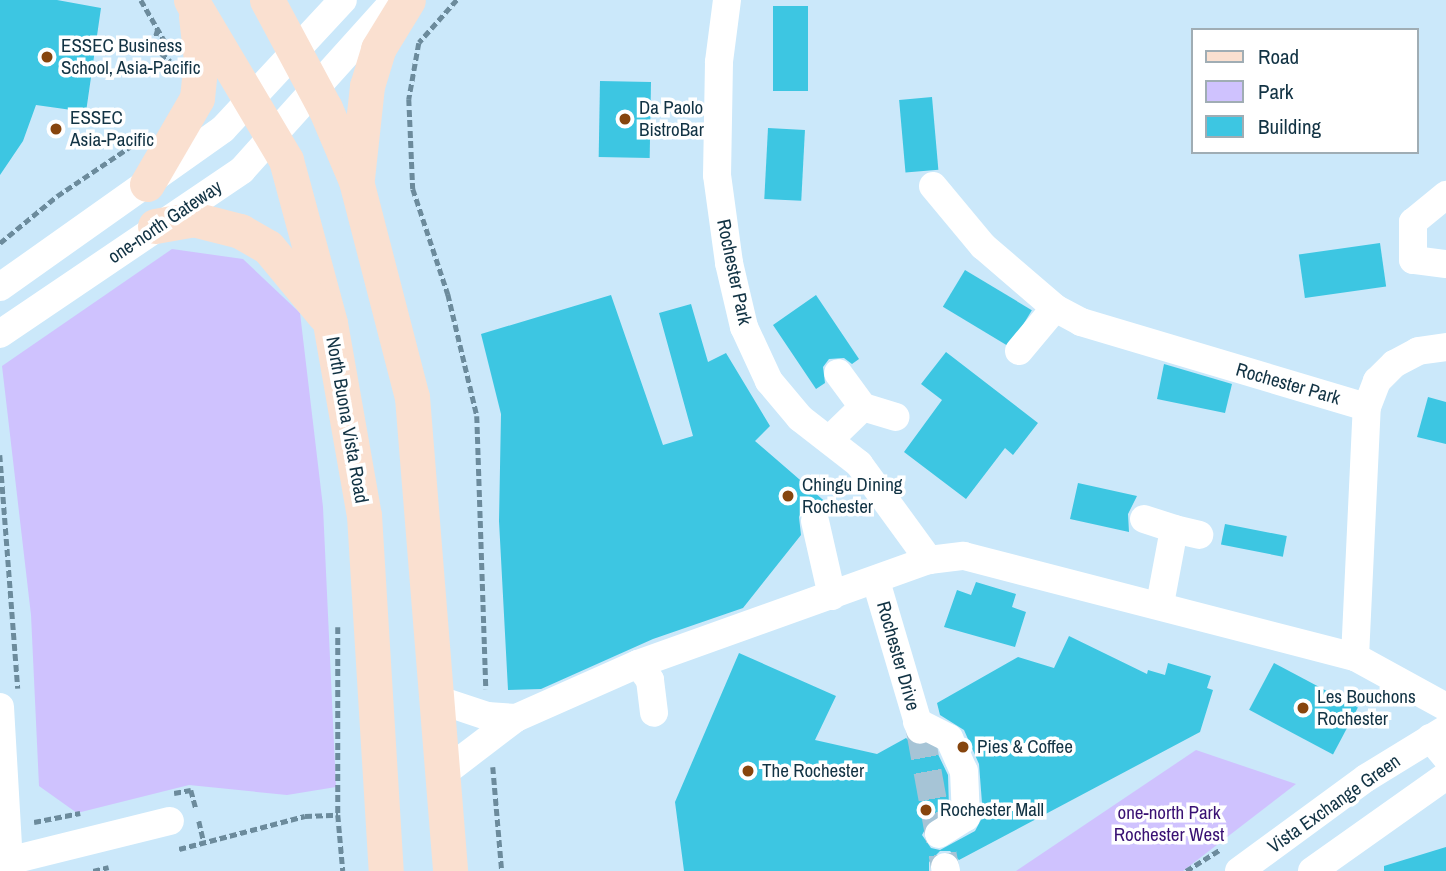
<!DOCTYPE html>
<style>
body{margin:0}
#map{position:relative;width:1446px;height:871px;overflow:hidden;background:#cbe8fa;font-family:"Archivo Narrow",sans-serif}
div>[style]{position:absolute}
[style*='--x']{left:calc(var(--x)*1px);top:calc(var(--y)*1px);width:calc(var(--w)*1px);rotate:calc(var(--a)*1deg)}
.green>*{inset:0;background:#cfc2fe}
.building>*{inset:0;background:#3dc6e2;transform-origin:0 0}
.minor-tunnel>*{height:28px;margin-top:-14px;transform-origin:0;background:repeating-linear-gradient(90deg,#a6c4d6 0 28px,transparent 0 42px)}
.path>*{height:4.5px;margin-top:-2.25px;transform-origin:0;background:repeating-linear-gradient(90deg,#6c8b9c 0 7px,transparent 0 10.5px)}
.minor>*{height:28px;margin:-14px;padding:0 14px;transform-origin:14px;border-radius:14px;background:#fff}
.major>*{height:35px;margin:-17.5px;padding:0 17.5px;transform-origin:17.5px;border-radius:17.5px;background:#fae0d0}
.dots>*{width:19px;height:19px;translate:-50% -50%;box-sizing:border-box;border:4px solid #fff;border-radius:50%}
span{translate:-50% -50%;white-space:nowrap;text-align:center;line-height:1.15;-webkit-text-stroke:7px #fff;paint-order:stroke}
.poi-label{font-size:19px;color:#123344}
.left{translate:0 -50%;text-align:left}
.street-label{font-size:19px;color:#123344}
.park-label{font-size:19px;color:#391173}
.legend{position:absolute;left:1191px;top:28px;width:228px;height:126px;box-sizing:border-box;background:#fff;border:2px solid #a0adb4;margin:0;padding:9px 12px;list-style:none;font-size:21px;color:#123344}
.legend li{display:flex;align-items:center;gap:14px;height:35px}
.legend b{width:35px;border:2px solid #a0adb4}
</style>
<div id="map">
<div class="green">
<div style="clip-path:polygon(172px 249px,243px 259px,300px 313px,323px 507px,336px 787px,287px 795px,189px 785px,77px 813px,39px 786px,31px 615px,2px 366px)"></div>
<div style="clip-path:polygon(1196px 750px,1296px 784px,1183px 871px,1016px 871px)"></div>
</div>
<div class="building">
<div style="clip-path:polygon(0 0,57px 0,101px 8px,86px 112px,36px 105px,23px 141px,0 175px)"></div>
<div style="left:808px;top:6px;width:85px;height:35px;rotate:90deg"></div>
<div style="left:600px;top:81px;width:51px;height:76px;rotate:1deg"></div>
<div style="left:932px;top:97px;width:73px;height:33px;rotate:85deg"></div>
<div style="left:768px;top:128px;width:37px;height:71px;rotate:3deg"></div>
<div style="left:1380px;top:243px;width:44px;height:82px;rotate:82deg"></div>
<div style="left:965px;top:270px;width:78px;height:43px;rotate:31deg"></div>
<div style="clip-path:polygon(611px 295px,663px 445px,693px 436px,659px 313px,691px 304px,708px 362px,726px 353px,770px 426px,755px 441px,829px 505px,803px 509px,799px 517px,801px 535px,743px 608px,653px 639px,541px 689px,508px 690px,499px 521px,501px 414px,481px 334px)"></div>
<div style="clip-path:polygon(816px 295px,859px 359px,852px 364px,844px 358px,829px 359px,823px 367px,825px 383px,816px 389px,773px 325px)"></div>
<div style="clip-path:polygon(946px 352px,1038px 423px,1013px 455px,1005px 448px,966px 499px,904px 452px,942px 400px,921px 384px)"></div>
<div style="clip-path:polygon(1164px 364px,1232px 384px,1225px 413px,1157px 399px)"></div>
<div style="clip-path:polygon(1428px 397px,1446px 402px,1446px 444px,1417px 437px)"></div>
<div style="clip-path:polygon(1078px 483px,1137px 496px,1128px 514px,1129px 532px,1070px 519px)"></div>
<div style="left:1225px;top:524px;width:63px;height:21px;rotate:11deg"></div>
<div style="clip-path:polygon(976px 582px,1016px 594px,1012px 607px,1026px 612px,1015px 647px,944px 627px,957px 590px,971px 595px)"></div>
<div style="clip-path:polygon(1069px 636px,1147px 674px,1148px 670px,1165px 675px,1168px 663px,1211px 676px,1207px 688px,1213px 690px,1200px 732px,959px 860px,950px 851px,940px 851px,929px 862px,929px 871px,684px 871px,675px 802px,739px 653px,836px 696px,815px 740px,877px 754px,906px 738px,915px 746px,936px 750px,948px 775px,949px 808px,930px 820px,922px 835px,931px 848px,940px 850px,975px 831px,983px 816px,979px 764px,964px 730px,940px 715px,937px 703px,1018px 657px,1054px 668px)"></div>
<div style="left:1274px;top:663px;width:95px;height:53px;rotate:28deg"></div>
<div style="clip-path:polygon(1446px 847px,1446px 871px,1384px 871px,1384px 866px)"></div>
</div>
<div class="minor-tunnel">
<div style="--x:920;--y:730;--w:139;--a:79.7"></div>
</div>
<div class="path">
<div style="--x:141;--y:0;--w:52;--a:60"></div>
<div style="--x:457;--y:0;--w:57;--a:131.5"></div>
<div style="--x:419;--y:43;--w:57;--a:100.1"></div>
<div style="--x:409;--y:99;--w:90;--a:87.5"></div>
<div style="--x:413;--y:189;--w:111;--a:71.6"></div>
<div style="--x:448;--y:294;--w:125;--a:76.6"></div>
<div style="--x:477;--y:416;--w:273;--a:88.1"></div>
<div style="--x:158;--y:29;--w:18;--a:106"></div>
<div style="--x:153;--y:46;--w:23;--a:41"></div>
<div style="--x:0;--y:243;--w:74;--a:-39.5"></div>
<div style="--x:57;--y:196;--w:93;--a:-34"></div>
<div style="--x:0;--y:455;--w:234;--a:85.6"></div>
<div style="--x:338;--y:627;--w:188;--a:90"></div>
<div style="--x:338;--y:815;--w:56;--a:84.9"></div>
<div style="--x:493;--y:767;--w:104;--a:85.1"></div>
<div style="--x:174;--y:793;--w:17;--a:-10"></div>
<div style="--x:191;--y:790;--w:20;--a:75"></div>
<div style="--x:199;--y:821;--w:22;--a:77"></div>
<div style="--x:34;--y:822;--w:47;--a:-11.1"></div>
<div style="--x:179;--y:849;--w:130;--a:-14.7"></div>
<div style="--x:305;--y:816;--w:33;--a:-2"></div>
<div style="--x:93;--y:871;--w:16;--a:-14"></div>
<div style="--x:1186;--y:871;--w:41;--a:-32.2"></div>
</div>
<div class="minor">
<div style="--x:727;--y:0;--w:63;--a:97.4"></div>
<div style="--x:719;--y:62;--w:113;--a:91"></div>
<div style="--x:717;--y:175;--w:89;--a:82.2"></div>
<div style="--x:729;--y:263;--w:66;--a:76.8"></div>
<div style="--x:744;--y:327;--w:60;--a:65.2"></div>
<div style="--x:769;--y:381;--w:48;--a:50"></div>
<div style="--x:800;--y:418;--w:75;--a:37.9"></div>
<div style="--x:859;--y:464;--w:119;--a:53.9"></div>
<div style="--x:933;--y:186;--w:78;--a:50.2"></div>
<div style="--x:983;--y:246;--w:95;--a:40.7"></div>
<div style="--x:1055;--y:308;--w:30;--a:28"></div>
<div style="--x:1081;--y:322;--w:298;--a:16.6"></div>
<div style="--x:1446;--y:264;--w:33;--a:-173"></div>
<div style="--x:1413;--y:260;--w:38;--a:-90"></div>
<div style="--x:1413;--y:222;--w:43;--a:-39.3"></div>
<div style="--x:0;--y:287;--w:273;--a:-35.3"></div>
<div style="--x:223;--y:129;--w:176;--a:-47.1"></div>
<div style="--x:0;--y:334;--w:292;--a:-34.1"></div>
<div style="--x:242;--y:170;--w:229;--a:-48"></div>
<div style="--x:1019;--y:351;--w:56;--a:-50.1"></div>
<div style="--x:863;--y:407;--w:34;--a:17"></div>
<div style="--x:829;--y:440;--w:47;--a:-44.1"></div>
<div style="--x:863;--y:407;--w:42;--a:-126.3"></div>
<div style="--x:1144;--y:519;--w:32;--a:18"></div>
<div style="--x:815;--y:521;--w:77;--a:77.2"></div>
<div style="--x:876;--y:581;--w:155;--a:73.5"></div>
<div style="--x:1160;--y:604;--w:76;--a:-79.4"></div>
<div style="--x:1174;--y:529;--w:26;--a:13"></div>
<div style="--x:1355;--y:657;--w:250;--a:-87.3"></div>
<div style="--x:1367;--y:407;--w:28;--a:-69"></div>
<div style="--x:1377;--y:381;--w:24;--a:-45"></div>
<div style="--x:1394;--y:364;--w:27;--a:-28"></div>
<div style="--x:1418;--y:351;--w:28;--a:-8"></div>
<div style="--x:638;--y:664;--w:20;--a:53"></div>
<div style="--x:650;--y:680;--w:33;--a:83"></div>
<div style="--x:439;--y:700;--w:51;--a:18.4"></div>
<div style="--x:487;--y:716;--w:29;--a:4"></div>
<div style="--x:0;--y:707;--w:155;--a:86.7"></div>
<div style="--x:917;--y:722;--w:36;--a:27"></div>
<div style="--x:949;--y:738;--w:36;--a:66"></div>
<div style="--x:964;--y:771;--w:46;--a:87.5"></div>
<div style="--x:966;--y:817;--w:32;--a:148"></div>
<div style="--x:1430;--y:738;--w:25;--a:50"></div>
<div style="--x:445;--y:772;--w:89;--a:-37.3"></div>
<div style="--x:516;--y:718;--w:133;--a:-23.9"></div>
<div style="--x:638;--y:664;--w:309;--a:-19.7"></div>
<div style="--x:929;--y:560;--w:35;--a:-7"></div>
<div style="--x:964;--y:556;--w:404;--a:14.5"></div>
<div style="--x:1355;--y:657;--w:104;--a:28.8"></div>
<div style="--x:0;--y:863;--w:175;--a:-13.9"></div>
<div style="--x:945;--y:867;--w:4;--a:76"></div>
<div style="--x:1239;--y:871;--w:157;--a:-36.2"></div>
<div style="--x:1366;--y:778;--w:94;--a:-31.5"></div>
<div style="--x:1312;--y:871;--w:164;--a:-35.3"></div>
</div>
<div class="major">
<div style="--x:191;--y:0;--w:186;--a:59.3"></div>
<div style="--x:286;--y:160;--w:169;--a:74.9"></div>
<div style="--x:330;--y:323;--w:195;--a:80"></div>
<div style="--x:364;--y:515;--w:357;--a:86.5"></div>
<div style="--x:267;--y:0;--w:123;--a:61.8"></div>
<div style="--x:325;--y:108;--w:79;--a:67"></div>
<div style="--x:356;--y:181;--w:223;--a:75.5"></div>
<div style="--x:412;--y:397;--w:476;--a:85.4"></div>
<div style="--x:357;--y:178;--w:93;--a:-83.8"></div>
<div style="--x:367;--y:86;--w:39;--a:-73"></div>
<div style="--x:378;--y:49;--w:57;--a:-58.5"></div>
<div style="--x:147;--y:184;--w:99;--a:-59.8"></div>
<div style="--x:197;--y:98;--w:38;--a:-84"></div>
<div style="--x:201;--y:60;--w:44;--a:-96.5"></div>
<div style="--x:155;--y:226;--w:39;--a:-10"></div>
<div style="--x:193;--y:219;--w:49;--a:14.3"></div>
<div style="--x:240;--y:231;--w:32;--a:30"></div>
<div style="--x:268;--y:247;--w:88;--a:50.5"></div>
</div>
<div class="dots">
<div style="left:47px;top:57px;background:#86450e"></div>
<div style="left:625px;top:119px;background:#86450e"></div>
<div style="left:56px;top:129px;background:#86450e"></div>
<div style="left:788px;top:496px;background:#86450e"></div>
<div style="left:1303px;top:708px;background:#86450e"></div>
<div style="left:963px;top:747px;background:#86450e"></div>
<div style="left:748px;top:771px;background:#86450e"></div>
<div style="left:926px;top:810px;background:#86450e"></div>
</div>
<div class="poi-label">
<span class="left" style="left:61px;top:57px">ESSEC Business<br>School, Asia-Pacific</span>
<span class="left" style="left:639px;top:119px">Da Paolo<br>BistroBar</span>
<span class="left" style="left:70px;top:129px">ESSEC<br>Asia-Pacific</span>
<span class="left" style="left:802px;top:496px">Chingu Dining<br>Rochester</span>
<span class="left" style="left:1317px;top:708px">Les Bouchons<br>Rochester</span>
<span class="left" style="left:977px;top:747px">Pies &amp; Coffee</span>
<span class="left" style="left:762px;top:771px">The Rochester</span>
<span class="left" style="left:940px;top:810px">Rochester Mall</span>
</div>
<div class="street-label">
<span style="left:165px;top:222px;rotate:-34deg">one-north Gateway</span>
<span style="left:734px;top:272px;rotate:78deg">Rochester Park</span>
<span style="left:1288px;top:384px;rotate:16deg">Rochester Park</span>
<span style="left:347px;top:420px;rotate:80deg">North Buona Vista Road</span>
<span style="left:898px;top:656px;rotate:74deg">Rochester Drive</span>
<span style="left:1334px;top:804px;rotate:-35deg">Vista Exchange Green</span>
</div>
<div class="park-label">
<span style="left:1169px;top:824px">one-north Park<br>Rochester West</span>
</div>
<ul class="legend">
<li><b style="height:9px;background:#fae0d0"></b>Road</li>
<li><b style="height:19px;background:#cfc2fe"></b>Park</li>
<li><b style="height:19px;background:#3dc6e2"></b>Building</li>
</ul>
</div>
